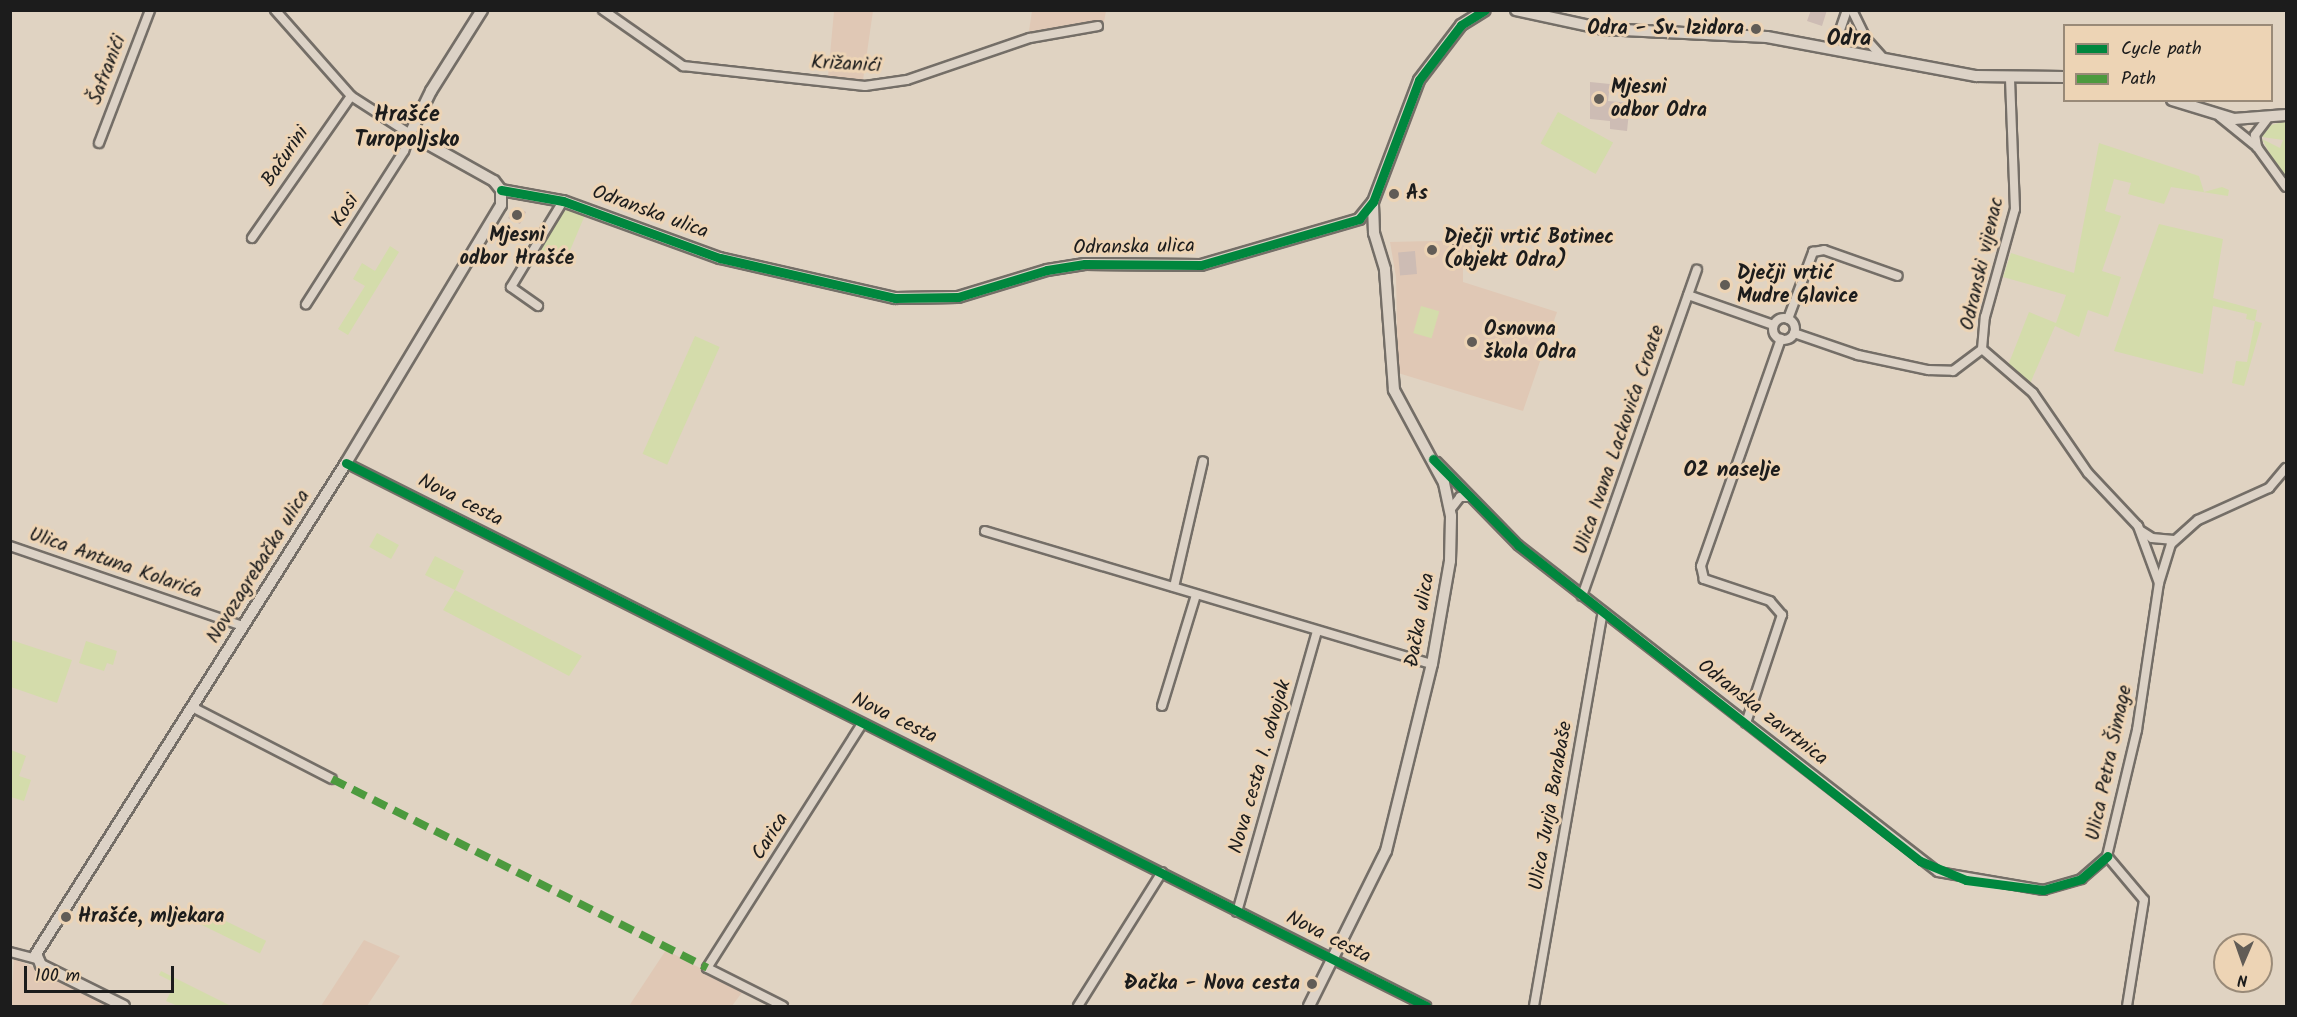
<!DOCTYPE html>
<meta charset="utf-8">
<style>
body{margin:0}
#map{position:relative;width:2297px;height:1017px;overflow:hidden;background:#e0d3c2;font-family:Kalam,sans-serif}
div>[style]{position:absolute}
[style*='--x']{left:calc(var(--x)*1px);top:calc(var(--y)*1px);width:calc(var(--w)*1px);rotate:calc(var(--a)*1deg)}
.built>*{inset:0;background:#e0c8b5}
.green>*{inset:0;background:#d4dcab;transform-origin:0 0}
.building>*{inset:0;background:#cdbcb4;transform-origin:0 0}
.roads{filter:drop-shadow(2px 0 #746e67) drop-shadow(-2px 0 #746e67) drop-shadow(0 2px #746e67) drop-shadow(0 -2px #746e67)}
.minor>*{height:8px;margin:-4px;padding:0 4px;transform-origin:4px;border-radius:4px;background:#dcd2c6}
.minor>.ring{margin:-4px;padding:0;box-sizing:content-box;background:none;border:8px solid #dcd2c6;border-radius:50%}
.tertiary>*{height:10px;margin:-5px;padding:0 5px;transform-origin:5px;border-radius:5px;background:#dcd2c6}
.secondary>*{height:10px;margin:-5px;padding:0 5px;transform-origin:5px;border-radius:5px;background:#dcd2c6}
.quiet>*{height:8px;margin-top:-4px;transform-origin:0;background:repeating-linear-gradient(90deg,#4c9a3e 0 15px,transparent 0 23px)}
.cycleway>*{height:9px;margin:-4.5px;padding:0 4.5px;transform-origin:4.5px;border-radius:4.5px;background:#00873e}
.dots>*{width:16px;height:16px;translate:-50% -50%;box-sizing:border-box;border:3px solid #edd4b5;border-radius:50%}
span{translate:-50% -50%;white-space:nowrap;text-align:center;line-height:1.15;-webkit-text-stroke:6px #edd4b5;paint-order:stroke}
.poi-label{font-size:20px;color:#1c1c1c;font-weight:700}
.right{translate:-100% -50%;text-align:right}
.left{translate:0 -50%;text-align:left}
.street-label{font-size:20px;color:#1c1c1c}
.neighbourhood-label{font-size:21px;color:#1c1c1c;font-weight:700}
.quarter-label{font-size:22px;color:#1c1c1c;font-weight:700}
.frame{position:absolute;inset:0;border:12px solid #1c1c1c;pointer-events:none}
.legend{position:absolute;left:2063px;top:24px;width:210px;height:78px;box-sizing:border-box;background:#edd4b5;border:2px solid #998a78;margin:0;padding:8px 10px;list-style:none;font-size:18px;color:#1c1c1c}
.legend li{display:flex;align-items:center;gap:12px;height:30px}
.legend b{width:30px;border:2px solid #998a78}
.north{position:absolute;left:2213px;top:933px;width:60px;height:60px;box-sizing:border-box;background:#edd4b5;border:2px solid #998a78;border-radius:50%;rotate:182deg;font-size:16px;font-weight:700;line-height:24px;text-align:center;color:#1c1c1c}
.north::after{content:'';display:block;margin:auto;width:21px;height:27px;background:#615c56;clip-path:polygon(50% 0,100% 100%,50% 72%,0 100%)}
.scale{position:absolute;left:24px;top:966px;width:150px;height:27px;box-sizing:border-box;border:3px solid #1c1c1c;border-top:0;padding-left:8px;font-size:18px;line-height:21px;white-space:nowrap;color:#1c1c1c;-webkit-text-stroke:4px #edd4b5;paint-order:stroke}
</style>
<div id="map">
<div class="built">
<div style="clip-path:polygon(834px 11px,873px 11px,863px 80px,828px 77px)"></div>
<div style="clip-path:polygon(1032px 11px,1106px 11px,1104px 22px,1029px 31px)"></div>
<div style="clip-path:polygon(1473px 240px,1470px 260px,1463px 259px,1463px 282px,1557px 312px,1523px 411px,1398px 373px,1396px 277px,1390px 242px)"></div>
<div style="clip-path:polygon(364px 940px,400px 956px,367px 1006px,321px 1006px)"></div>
<div style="clip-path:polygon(666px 950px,743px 991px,732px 1006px,629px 1006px)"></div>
<div style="clip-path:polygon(14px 958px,112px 1006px,11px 1006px)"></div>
</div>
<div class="green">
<div style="left:1558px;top:112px;width:63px;height:36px;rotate:29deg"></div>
<div style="clip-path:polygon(2286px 121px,2286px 184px,2262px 139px,2280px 148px,2283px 140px,2262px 137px,2271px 125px)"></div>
<div style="clip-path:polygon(2099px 143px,2199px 176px,2204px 192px,2222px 187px,2229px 190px,2228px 196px,2171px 187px,2164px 204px,2128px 194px,2131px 183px,2114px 179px,2105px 211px,2121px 216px,2102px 271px,2121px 277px,2108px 317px,2088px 310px,2079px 337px,2055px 326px,2029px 386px,2007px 368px,2029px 312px,2056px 323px,2066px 295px,2003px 277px,2011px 253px,2074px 273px)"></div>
<div style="clip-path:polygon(568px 210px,585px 215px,563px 267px,536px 252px,559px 212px)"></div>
<div style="clip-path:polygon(2159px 224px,2223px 239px,2213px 298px,2257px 310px,2255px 321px,2262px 323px,2244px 386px,2232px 383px,2236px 361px,2247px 362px,2255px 321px,2246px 319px,2247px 314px,2213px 306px,2203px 374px,2114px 351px)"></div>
<div style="clip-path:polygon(390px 246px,399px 252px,348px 335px,338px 329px,365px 286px,353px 279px,362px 263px,375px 271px)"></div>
<div style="left:1421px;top:306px;width:19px;height:28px;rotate:16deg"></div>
<div style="left:695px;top:336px;width:27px;height:129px;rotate:24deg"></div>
<div style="left:377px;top:533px;width:25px;height:16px;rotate:29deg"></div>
<div style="clip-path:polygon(435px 556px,464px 571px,455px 590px,582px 656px,569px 676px,443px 610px,455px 590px,425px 575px)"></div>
<div style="clip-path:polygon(11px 640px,72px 660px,57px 703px,11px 687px)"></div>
<div style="clip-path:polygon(86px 641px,117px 651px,113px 665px,107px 663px,104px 671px,79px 663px)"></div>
<div style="clip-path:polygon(11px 750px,26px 756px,19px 776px,31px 780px,24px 801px,11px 797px)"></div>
<div style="left:205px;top:911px;width:68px;height:14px;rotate:26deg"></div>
<div style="clip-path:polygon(161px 971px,231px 1006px,178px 1006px,166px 1001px,175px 983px,159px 975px)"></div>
</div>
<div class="building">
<div style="clip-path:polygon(1811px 10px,1827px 10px,1822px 26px,1807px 21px)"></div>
<div style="clip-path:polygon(1590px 82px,1610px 84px,1608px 101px,1630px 103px,1627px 131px,1610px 129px,1610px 121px,1590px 119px)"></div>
<div style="clip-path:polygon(516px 207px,526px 212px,520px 224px,508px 218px)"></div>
<div style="left:1415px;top:251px;width:23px;height:17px;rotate:85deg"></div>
</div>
<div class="roads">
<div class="minor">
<div style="--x:275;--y:10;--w:115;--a:48.5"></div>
<div style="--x:351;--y:96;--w:70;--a:32.8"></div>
<div style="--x:410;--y:134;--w:18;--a:109"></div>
<div style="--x:404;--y:151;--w:182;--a:122.6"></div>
<div style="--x:603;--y:10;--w:98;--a:35"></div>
<div style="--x:683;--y:66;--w:183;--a:6.3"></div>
<div style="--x:865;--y:86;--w:42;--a:-8.1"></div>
<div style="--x:907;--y:80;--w:130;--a:-18.9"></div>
<div style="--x:1030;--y:38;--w:69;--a:-10"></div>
<div style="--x:1852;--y:10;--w:32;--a:64"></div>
<div style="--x:1866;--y:39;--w:24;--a:48"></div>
<div style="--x:1828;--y:47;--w:18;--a:-52"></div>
<div style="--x:1839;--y:33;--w:24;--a:-71"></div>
<div style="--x:2220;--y:117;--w:48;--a:39"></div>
<div style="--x:2257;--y:147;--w:49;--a:54.1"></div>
<div style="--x:99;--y:143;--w:142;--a:-69"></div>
<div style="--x:2257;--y:147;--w:12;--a:-99"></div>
<div style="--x:2255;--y:135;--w:21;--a:-53"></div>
<div style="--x:252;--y:238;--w:173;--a:-55.1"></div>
<div style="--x:1688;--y:295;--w:90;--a:19.4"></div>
<div style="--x:538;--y:306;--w:33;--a:-145"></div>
<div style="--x:511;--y:287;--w:100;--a:-58.8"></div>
<div class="ring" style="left:1773px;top:318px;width:14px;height:14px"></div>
<div style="--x:1788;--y:319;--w:72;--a:-69.5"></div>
<div style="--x:1813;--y:252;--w:11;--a:-10"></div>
<div style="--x:1824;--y:250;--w:78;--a:19.4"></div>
<div style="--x:1794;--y:333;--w:68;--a:19"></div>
<div style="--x:1858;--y:355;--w:72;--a:12.1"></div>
<div style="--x:1928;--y:370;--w:25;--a:2"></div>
<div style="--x:1953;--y:371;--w:36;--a:-37"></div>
<div style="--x:1982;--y:349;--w:32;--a:-85"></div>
<div style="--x:1985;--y:317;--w:112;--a:-74.5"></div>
<div style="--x:2015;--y:209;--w:131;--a:-92.2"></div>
<div style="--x:1982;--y:349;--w:67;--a:40.8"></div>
<div style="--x:2033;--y:393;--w:97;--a:55.5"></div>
<div style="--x:2088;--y:473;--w:73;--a:46.7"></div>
<div style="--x:2138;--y:526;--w:61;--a:69.8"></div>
<div style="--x:1437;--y:462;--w:116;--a:45.7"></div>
<div style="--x:1518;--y:545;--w:532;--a:37.9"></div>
<div style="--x:1938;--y:872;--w:107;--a:9.7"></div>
<div style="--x:2043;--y:890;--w:40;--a:-16"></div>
<div style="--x:2081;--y:879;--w:35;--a:-41"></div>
<div style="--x:346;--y:463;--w:1209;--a:26.69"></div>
<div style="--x:1450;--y:510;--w:16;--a:-52"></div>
<div style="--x:1460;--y:497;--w:10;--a:0"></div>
<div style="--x:985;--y:531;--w:466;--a:16.6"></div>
<div style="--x:2141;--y:531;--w:13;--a:32"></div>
<div style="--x:2152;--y:538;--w:22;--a:5"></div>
<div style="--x:10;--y:546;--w:245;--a:19"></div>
<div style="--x:1174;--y:587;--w:129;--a:-77"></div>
<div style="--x:1582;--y:596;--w:346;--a:-70.6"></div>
<div style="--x:1162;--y:706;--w:116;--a:-73"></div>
<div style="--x:192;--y:707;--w:157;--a:27.2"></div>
<div style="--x:1746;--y:723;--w:114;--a:-71.6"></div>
<div style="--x:1782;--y:615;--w:18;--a:-131"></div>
<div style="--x:1770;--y:601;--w:70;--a:-161.6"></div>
<div style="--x:1704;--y:579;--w:13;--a:-103"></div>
<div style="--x:1701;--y:566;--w:241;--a:-70.6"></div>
<div style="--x:2107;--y:856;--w:130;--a:-76.6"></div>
<div style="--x:2137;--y:730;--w:149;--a:-81.5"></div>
<div style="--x:2159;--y:583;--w:41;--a:-72.9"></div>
<div style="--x:2171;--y:544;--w:36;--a:-42"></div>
<div style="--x:2198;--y:520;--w:78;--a:-24.3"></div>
<div style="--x:2269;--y:488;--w:26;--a:-50"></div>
<div style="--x:2107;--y:856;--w:57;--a:49.9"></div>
<div style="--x:2144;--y:900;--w:107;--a:99.1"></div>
<div style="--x:1237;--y:912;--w:291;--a:-74.1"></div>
<div style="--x:10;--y:952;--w:27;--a:15"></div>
<div style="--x:783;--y:1006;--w:85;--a:-153.4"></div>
<div style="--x:707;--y:968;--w:289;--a:-57.6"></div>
<div style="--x:1078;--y:1006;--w:158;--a:-57.9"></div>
<div style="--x:1534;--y:1006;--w:400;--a:-80.1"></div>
</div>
<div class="tertiary">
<div style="--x:1516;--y:10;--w:89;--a:12.3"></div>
<div style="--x:1603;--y:29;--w:164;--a:2.8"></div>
<div style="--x:1767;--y:37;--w:213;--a:10.6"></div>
<div style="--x:1976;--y:76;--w:88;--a:0.7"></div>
<div style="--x:2172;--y:100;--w:65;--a:17"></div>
<div style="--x:2234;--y:119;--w:52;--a:-4.4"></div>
<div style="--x:501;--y:190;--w:63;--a:10.1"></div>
<div style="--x:563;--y:201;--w:167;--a:20"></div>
<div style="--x:720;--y:258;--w:180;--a:12.9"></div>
<div style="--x:895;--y:298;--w:63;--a:-0.9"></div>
<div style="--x:958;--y:297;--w:93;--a:-16.9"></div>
<div style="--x:1047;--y:270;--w:38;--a:-9"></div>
<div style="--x:1085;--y:264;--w:116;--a:0.5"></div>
<div style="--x:1201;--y:265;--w:165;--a:-16.2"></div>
<div style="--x:1359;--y:219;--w:22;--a:-51"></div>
<div style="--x:1373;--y:202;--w:130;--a:-69.3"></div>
<div style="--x:1419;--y:80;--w:69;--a:-52.6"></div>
<div style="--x:1461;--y:25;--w:28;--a:-32"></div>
<div style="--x:1309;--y:1006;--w:173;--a:-63.6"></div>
<div style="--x:1386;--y:851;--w:193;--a:-76.2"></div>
<div style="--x:1432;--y:664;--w:105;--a:-80.1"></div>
<div style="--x:1450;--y:561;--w:45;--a:-88.7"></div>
<div style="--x:1451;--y:516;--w:34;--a:-102"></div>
<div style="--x:1444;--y:483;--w:106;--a:-118.3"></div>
<div style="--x:1394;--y:390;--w:121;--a:-94.3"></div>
<div style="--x:1385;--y:269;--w:38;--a:-107"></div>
<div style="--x:1374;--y:233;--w:31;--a:-92"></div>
</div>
<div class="secondary">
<div style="--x:124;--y:1006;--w:93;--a:-153.7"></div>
<div style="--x:41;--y:965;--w:12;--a:-114"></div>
<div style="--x:36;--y:954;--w:581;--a:-57.73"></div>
<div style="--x:346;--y:463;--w:301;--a:-59"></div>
<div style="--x:501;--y:205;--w:15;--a:-90"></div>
<div style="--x:501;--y:190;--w:11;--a:-128"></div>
<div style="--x:494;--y:181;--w:96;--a:-150.8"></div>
<div style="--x:410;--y:134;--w:48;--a:-64"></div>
<div style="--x:431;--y:91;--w:96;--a:-57.8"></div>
</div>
</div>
<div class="quiet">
<div style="--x:332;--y:779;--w:420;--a:26.7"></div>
</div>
<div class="cycleway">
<div style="--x:501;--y:190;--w:63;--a:10.1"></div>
<div style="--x:563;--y:201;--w:167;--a:20"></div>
<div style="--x:720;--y:258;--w:180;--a:12.9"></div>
<div style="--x:895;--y:298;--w:63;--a:-0.9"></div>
<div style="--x:958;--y:297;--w:93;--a:-16.9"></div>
<div style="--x:1047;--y:270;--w:38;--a:-9"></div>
<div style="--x:1085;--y:264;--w:116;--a:0.5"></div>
<div style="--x:1201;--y:265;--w:165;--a:-16.2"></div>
<div style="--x:1359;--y:219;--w:22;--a:-51"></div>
<div style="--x:1373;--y:202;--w:130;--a:-69.3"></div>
<div style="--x:1419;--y:80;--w:69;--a:-52.6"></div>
<div style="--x:1461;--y:25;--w:28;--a:-32"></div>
<div style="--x:1433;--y:459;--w:121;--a:45.3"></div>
<div style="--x:1518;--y:545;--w:511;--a:38.17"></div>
<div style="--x:1920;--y:861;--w:50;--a:22.4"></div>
<div style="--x:1966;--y:880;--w:78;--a:7.4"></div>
<div style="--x:2043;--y:890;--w:40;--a:-16"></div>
<div style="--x:2081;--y:879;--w:35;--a:-41"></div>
<div style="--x:346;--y:463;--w:1209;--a:26.69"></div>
</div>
<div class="dots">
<div style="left:1756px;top:29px;background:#615c56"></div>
<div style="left:1599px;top:99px;background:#615c56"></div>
<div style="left:1394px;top:194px;background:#615c56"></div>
<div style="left:517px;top:215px;background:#615c56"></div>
<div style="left:1432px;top:250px;background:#615c56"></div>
<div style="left:1725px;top:285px;background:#615c56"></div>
<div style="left:1472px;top:342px;background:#615c56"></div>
<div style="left:66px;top:917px;background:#615c56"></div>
<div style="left:1312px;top:984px;background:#615c56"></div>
</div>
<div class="poi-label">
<span class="right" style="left:1744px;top:29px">Odra - Sv. Izidora</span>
<span class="left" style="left:1611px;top:100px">Mjesni<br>odbor Odra</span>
<span class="left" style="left:1406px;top:194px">As</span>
<span style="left:517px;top:248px">Mjesni<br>odbor Hrašće</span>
<span class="left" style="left:1444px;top:250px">Dječji vrtić Botinec<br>(objekt Odra)</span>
<span class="left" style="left:1737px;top:286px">Dječji vrtić<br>Mudre Glavice</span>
<span class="left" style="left:1484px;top:342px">Osnovna<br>škola Odra</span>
<span class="left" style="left:78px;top:917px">Hrašće, mljekara</span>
<span class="right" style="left:1300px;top:984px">Đačka - Nova cesta</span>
</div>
<div class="street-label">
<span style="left:846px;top:65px;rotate:3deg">Križanići</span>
<span style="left:108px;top:70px;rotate:-69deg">Šafranići</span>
<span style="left:286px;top:157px;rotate:-56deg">Bačurini</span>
<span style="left:346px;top:211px;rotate:-58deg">Kosi</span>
<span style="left:650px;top:213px;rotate:20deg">Odranska ulica</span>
<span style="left:1134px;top:248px;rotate:-1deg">Odranska ulica</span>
<span style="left:1983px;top:264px;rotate:-77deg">Odranski vijenac</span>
<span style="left:1620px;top:440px;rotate:-71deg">Ulica Ivana Lackovića Croate</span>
<span style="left:460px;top:501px;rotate:27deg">Nova cesta</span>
<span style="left:115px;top:564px;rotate:19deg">Ulica Antuna Kolarića</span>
<span style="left:259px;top:567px;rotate:-58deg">Novozagrebačka ulica</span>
<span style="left:1421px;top:620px;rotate:-80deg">Đačka ulica</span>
<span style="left:1762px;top:713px;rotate:38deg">Odranska zavrtnica</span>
<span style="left:894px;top:719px;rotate:26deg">Nova cesta</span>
<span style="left:2110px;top:763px;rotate:-78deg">Ulica Petra Šimage</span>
<span style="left:1261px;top:767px;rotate:-74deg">Nova cesta I. odvojak</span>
<span style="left:1552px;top:806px;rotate:-80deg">Ulica Jurja Barabaše</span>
<span style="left:771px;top:837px;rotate:-58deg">Carica</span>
<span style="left:1328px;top:938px;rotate:27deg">Nova cesta</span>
</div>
<div class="neighbourhood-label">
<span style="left:1732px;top:471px">O2 naselje</span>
</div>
<div class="quarter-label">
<span style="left:1849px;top:40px">Odra</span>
<span style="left:407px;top:128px">Hrašće<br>Turopoljsko</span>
</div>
<div class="frame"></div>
<ul class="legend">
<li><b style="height:8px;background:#00873e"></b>Cycle path</li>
<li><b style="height:8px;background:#4c9a3e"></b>Path</li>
</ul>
<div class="north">N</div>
<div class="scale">100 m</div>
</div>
